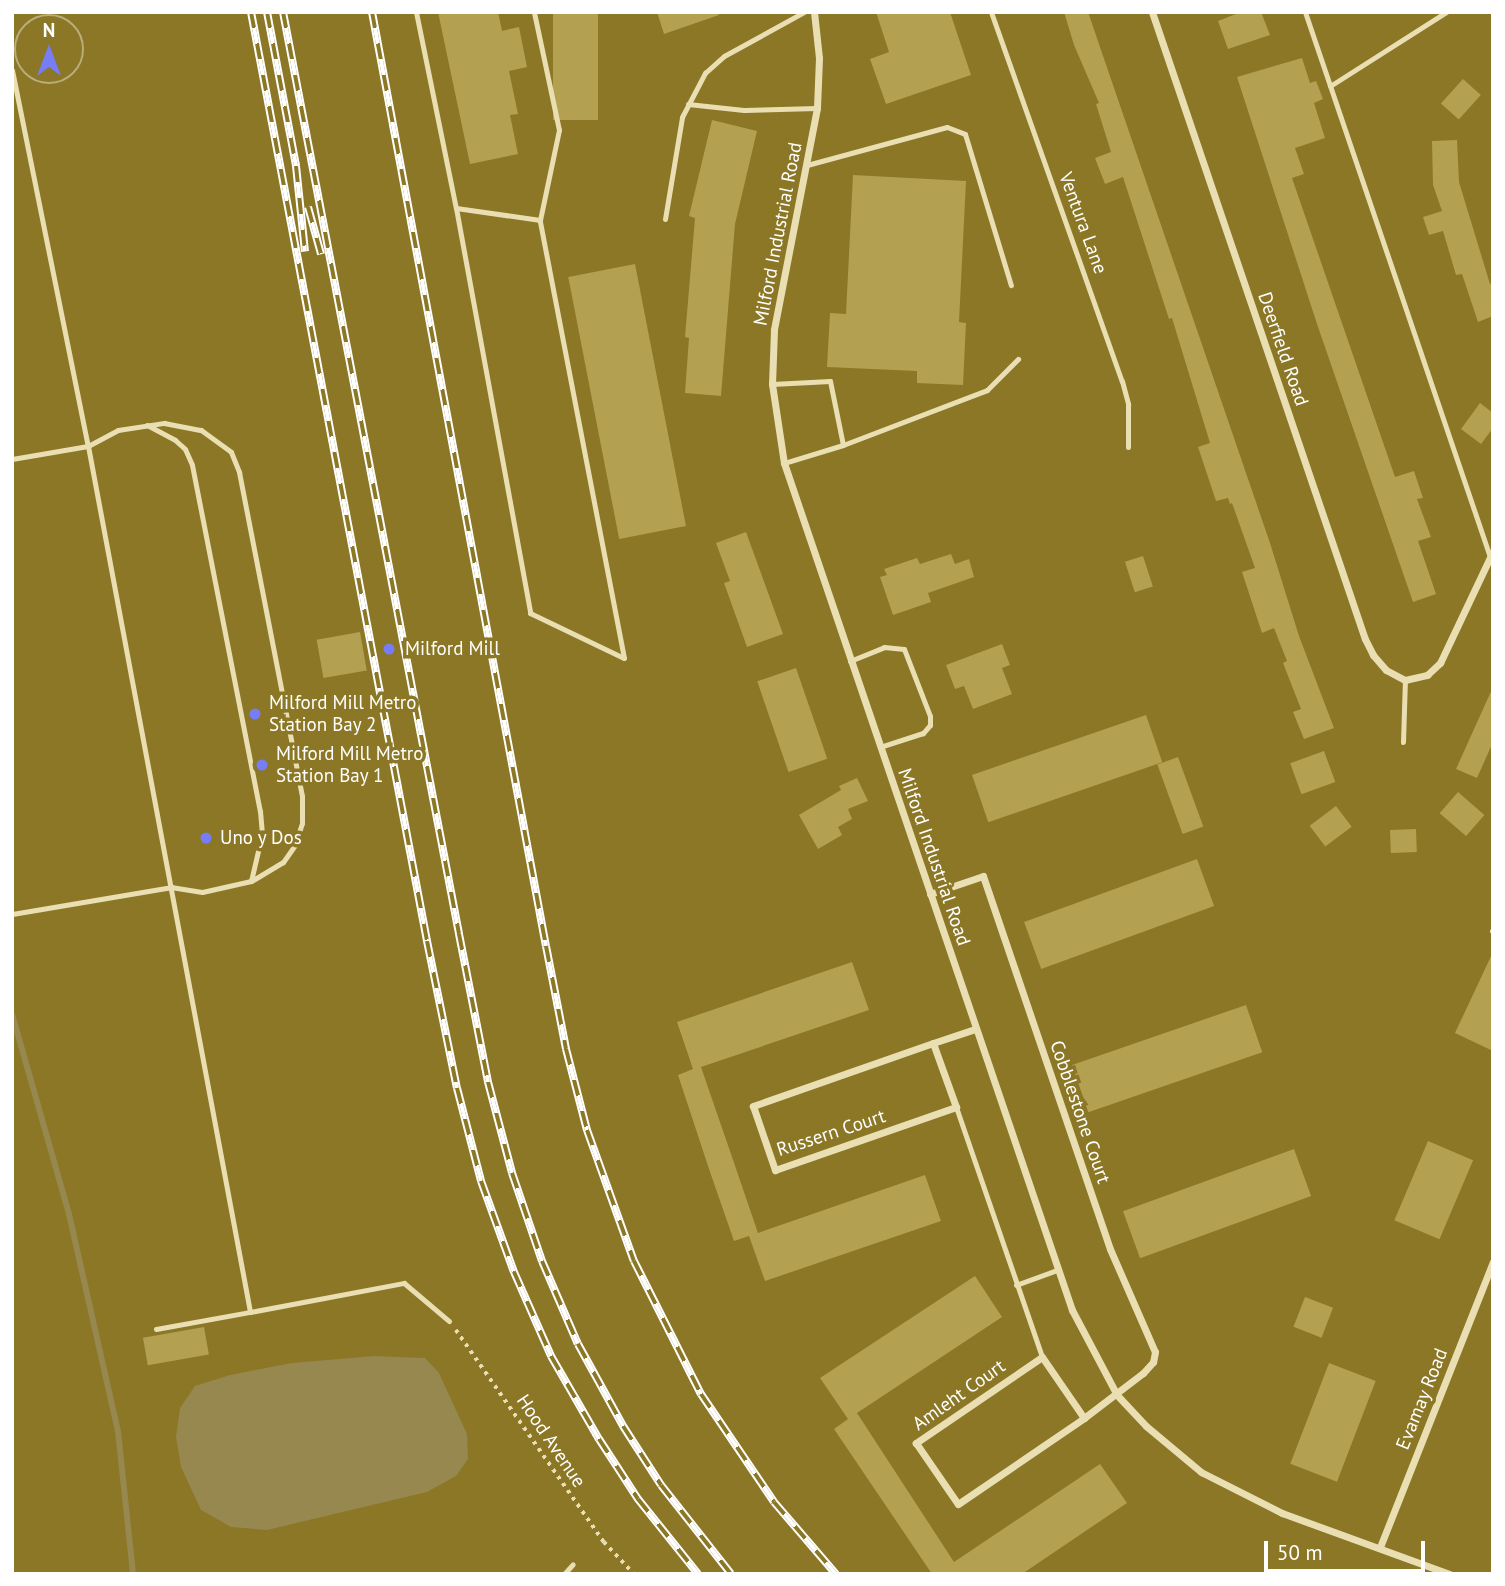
<!DOCTYPE html>
<style>
body{margin:0}
#map{position:relative;width:1505px;height:1586px;overflow:hidden;background:#8b7725;font-family:"PT Sans",sans-serif}
div>[style]{position:absolute}
[style*='--x']{left:calc(var(--x)*1px);top:calc(var(--y)*1px);width:calc(var(--w)*1px);rotate:calc(var(--a)*1deg)}
.water>*{inset:0;background:#96884e}
.stream>*{height:6px;margin:-3px;padding:0 3px;transform-origin:3px;border-radius:3px;background:#96884e}
.building>*{inset:0;background:#b3a051;transform-origin:0 0}
.path>*{height:3.5px;margin-top:-1.75px;transform-origin:0;background:repeating-linear-gradient(90deg,#eadeb3 0 3.5px,transparent 0 8.5px)}
.lane>*{height:5px;margin:-2.5px;padding:0 2.5px;transform-origin:2.5px;border-radius:2.5px;background:#eadeb3}
.street>*{height:7px;margin:-3.5px;padding:0 3.5px;transform-origin:3.5px;border-radius:3.5px;background:#eadeb3}
.rail>*{height:8px;margin-top:-4px;transform-origin:0;background:repeating-linear-gradient(90deg,#8b7725 0 16px,#fff 0 32px);box-sizing:border-box;border-block:2px solid #fff}
.dots>*{width:19px;height:19px;translate:-50% -50%;box-sizing:border-box;border:4px solid #8b7725;border-radius:50%}
span{translate:-50% -50%;white-space:nowrap;text-align:center;line-height:1.15;-webkit-text-stroke:7px #8b7725;paint-order:stroke}
.street-label{font-size:19px;color:#fff}
.poi-label{font-size:19px;color:#fff}
.left{translate:0 -50%;text-align:left}
.frame{position:absolute;inset:0;border:14px solid #fff;pointer-events:none}
.north{position:absolute;left:14px;top:14px;width:70px;height:70px;box-sizing:border-box;background:#8b7725;border:2px solid #b9ad7c;border-radius:50%;rotate:0deg;font-size:19px;font-weight:700;line-height:28px;text-align:center;color:#fff}
.north::after{content:'';display:block;margin:auto;width:24px;height:32px;background:#777df4;clip-path:polygon(50% 0,100% 100%,50% 72%,0 100%)}
.scale{position:absolute;left:1264px;top:1541px;width:161px;height:32px;box-sizing:border-box;border:4px solid #fff;border-top:0;padding-left:9px;font-size:21px;line-height:24px;white-space:nowrap;color:#fff;-webkit-text-stroke:5px #8b7725;paint-order:stroke}
</style>
<div id="map">
<div class="water">
<div style="clip-path:polygon(374px 1356px,425px 1358px,439px 1373px,467px 1434px,468px 1459px,456px 1476px,427px 1492px,267px 1530px,231px 1527px,201px 1510px,181px 1467px,176px 1437px,180px 1408px,195px 1386px,230px 1375px,292px 1363px)"></div>
</div>
<div class="stream">
<div style="--x:12;--y:1014;--w:208;--a:74.1"></div>
<div style="--x:69;--y:1214;--w:222;--a:77.3"></div>
<div style="--x:118;--y:1431;--w:144;--a:84"></div>
</div>
<div class="building">
<div style="clip-path:polygon(438px 12px,498px 12px,502px 31px,519px 27px,527px 67px,509px 71px,518px 114px,510px 115px,518px 154px,470px 164px)"></div>
<div style="left:553px;top:12px;width:45px;height:108px"></div>
<div style="clip-path:polygon(657px 12px,718px 12px,719px 15px,664px 34px)"></div>
<div style="clip-path:polygon(876px 12px,950px 12px,971px 75px,886px 104px,870px 59px,889px 52px)"></div>
<div style="clip-path:polygon(1064px 12px,1088px 12px,1270px 543px,1299px 636px,1334px 728px,1304px 739px,1293px 712px,1301px 709px,1283px 663px,1287px 661px,1274px 628px,1262px 633px,1242px 572px,1255px 568px,1232px 503px,1230px 504px,1228px 498px,1216px 501px,1198px 447px,1210px 443px,1172px 318px,1169px 319px,1123px 177px,1105px 184px,1095px 158px,1111px 152px,1096px 104px,1099px 103px,1074px 45px)"></div>
<div style="clip-path:polygon(1241px 12px,1261px 12px,1270px 35px,1228px 49px,1218px 21px)"></div>
<div style="clip-path:polygon(1302px 58px,1310px 83px,1316px 81px,1323px 99px,1314px 103px,1325px 138px,1295px 148px,1304px 174px,1292px 178px,1395px 477px,1414px 471px,1423px 498px,1417px 499px,1431px 537px,1418px 541px,1436px 594px,1413px 602px,1317px 324px,1237px 77px)"></div>
<div style="left:1463px;top:79px;width:24px;height:33px;rotate:42deg"></div>
<div style="clip-path:polygon(712px 120px,757px 131px,735px 224px,721px 396px,685px 393px,689px 338px,685px 337px,695px 218px,689px 216px)"></div>
<div style="clip-path:polygon(1457px 140px,1459px 182px,1490px 284px,1493px 283px,1493px 316px,1478px 322px,1462px 274px,1456px 275px,1443px 231px,1429px 235px,1423px 217px,1442px 211px,1433px 185px,1432px 141px)"></div>
<div style="clip-path:polygon(853px 175px,966px 181px,959px 322px,966px 323px,963px 385px,917px 383px,917px 371px,827px 367px,830px 313px,846px 314px)"></div>
<div style="left:635px;top:264px;width:267px;height:68px;rotate:79deg"></div>
<div style="clip-path:polygon(1480px 403px,1493px 413px,1493px 428px,1481px 444px,1461px 429px)"></div>
<div style="clip-path:polygon(746px 532px,783px 634px,747px 647px,724px 583px,730px 581px,716px 543px)"></div>
<div style="clip-path:polygon(951px 554px,955px 564px,969px 559px,974px 577px,928px 593px,931px 602px,893px 615px,880px 577px,887px 575px,884px 569px,917px 558px,920px 564px)"></div>
<div style="left:1143px;top:556px;width:32px;height:19px;rotate:72deg"></div>
<div style="left:360px;top:632px;width:39px;height:44px;rotate:80deg"></div>
<div style="clip-path:polygon(1002px 644px,1010px 665px,1002px 668px,1012px 694px,973px 709px,964px 686px,955px 689px,946px 665px)"></div>
<div style="left:796px;top:668px;width:96px;height:41px;rotate:71deg"></div>
<div style="clip-path:polygon(1493px 687px,1493px 742px,1477px 778px,1456px 769px)"></div>
<div style="left:1146px;top:715px;width:50px;height:184px;rotate:71deg"></div>
<div style="left:1324px;top:751px;width:33px;height:36px;rotate:70deg"></div>
<div style="left:1178px;top:757px;width:74px;height:22px;rotate:70deg"></div>
<div style="clip-path:polygon(857px 778px,868px 801px,848px 809px,852px 819px,838px 827px,842px 835px,818px 849px,799px 815px,841px 790px,839px 786px)"></div>
<div style="left:1458px;top:792px;width:35px;height:28px;rotate:41deg"></div>
<div style="left:1336px;top:806px;width:26px;height:33px;rotate:53deg"></div>
<div style="left:1416px;top:829px;width:23px;height:26px;rotate:88deg"></div>
<div style="left:1197px;top:859px;width:50px;height:184px;rotate:70deg"></div>
<div style="clip-path:polygon(1493px 952px,1493px 1051px,1455px 1033px)"></div>
<div style="clip-path:polygon(852px 962px,869px 1010px,701px 1067px,731px 1154px,758px 1233px,925px 1175px,941px 1221px,765px 1281px,749px 1236px,734px 1241px,709px 1169px,678px 1075px,693px 1069px,677px 1022px)"></div>
<div style="left:1246px;top:1005px;width:50px;height:184px;rotate:71deg"></div>
<div style="left:1428px;top:1141px;width:49px;height:86px;rotate:23deg"></div>
<div style="left:1294px;top:1149px;width:50px;height:182px;rotate:70deg"></div>
<div style="clip-path:polygon(975px 1276px,1002px 1317px,857px 1413px,954px 1562px,1100px 1464px,1127px 1503px,1022px 1574px,932px 1574px,834px 1429px,848px 1419px,820px 1378px)"></div>
<div style="left:1305px;top:1297px;width:30px;height:32px;rotate:21deg"></div>
<div style="left:204px;top:1327px;width:28px;height:62px;rotate:80deg"></div>
<div style="left:1329px;top:1363px;width:50px;height:108px;rotate:21deg"></div>
</div>
<div class="path">
<div style="--x:456;--y:1330;--w:259;--a:55.1"></div>
<div style="--x:604;--y:1542;--w:44;--a:46.8"></div>
</div>
<div class="lane">
<div style="--x:416;--y:12;--w:200;--a:78.5"></div>
<div style="--x:456;--y:208;--w:85;--a:8.1"></div>
<div style="--x:991;--y:12;--w:392;--a:70.5"></div>
<div style="--x:1122;--y:381;--w:24;--a:75"></div>
<div style="--x:1128;--y:404;--w:43;--a:90"></div>
<div style="--x:1305;--y:12;--w:576;--a:71.25"></div>
<div style="--x:12;--y:70;--w:384;--a:78.6"></div>
<div style="--x:88;--y:446;--w:881;--a:79.4"></div>
<div style="--x:250;--y:1312;--w:157;--a:-10.7"></div>
<div style="--x:404;--y:1283;--w:59;--a:40.2"></div>
<div style="--x:1330;--y:86;--w:138;--a:-32.5"></div>
<div style="--x:688;--y:104;--w:56;--a:6.1"></div>
<div style="--x:744;--y:110;--w:73;--a:-1.6"></div>
<div style="--x:807;--y:165;--w:145;--a:-15.2"></div>
<div style="--x:947;--y:127;--w:19;--a:21"></div>
<div style="--x:965;--y:134;--w:158;--a:73.1"></div>
<div style="--x:456;--y:208;--w:412;--a:79.6"></div>
<div style="--x:530;--y:613;--w:104;--a:25.6"></div>
<div style="--x:624;--y:658;--w:446;--a:-100.9"></div>
<div style="--x:540;--y:220;--w:92;--a:-78.1"></div>
<div style="--x:559;--y:130;--w:121;--a:-102"></div>
<div style="--x:665;--y:219;--w:103;--a:-80.5"></div>
<div style="--x:682;--y:117;--w:50;--a:-62.4"></div>
<div style="--x:705;--y:73;--w:25;--a:-42"></div>
<div style="--x:724;--y:56;--w:91;--a:-28.8"></div>
<div style="--x:772;--y:384;--w:58;--a:-3"></div>
<div style="--x:830;--y:381;--w:65;--a:78.5"></div>
<div style="--x:843;--y:445;--w:62;--a:163"></div>
<div style="--x:147;--y:425;--w:32;--a:28"></div>
<div style="--x:175;--y:440;--w:13;--a:42"></div>
<div style="--x:185;--y:449;--w:17;--a:66"></div>
<div style="--x:192;--y:465;--w:353;--a:78.9"></div>
<div style="--x:260;--y:811;--w:23;--a:85"></div>
<div style="--x:262;--y:834;--w:48;--a:103.2"></div>
<div style="--x:843;--y:445;--w:154;--a:-20.9"></div>
<div style="--x:987;--y:390;--w:44;--a:-45"></div>
<div style="--x:12;--y:459;--w:77;--a:-9.7"></div>
<div style="--x:88;--y:446;--w:34;--a:-28"></div>
<div style="--x:118;--y:430;--w:47;--a:-8.7"></div>
<div style="--x:164;--y:423;--w:38;--a:11"></div>
<div style="--x:201;--y:430;--w:37;--a:36"></div>
<div style="--x:231;--y:452;--w:22;--a:68"></div>
<div style="--x:239;--y:472;--w:330;--a:79"></div>
<div style="--x:302;--y:796;--w:27;--a:90"></div>
<div style="--x:302;--y:823;--w:23;--a:108"></div>
<div style="--x:295;--y:845;--w:21;--a:125"></div>
<div style="--x:283;--y:862;--w:37;--a:149"></div>
<div style="--x:251;--y:881;--w:50;--a:167.3"></div>
<div style="--x:202;--y:892;--w:30;--a:-171"></div>
<div style="--x:172;--y:887;--w:162;--a:170.4"></div>
<div style="--x:850;--y:661;--w:37;--a:-22"></div>
<div style="--x:884;--y:647;--w:20;--a:6"></div>
<div style="--x:904;--y:649;--w:72;--a:68.8"></div>
<div style="--x:930;--y:716;--w:9;--a:90"></div>
<div style="--x:930;--y:725;--w:11;--a:131"></div>
<div style="--x:923;--y:733;--w:45;--a:162"></div>
<div style="--x:1403;--y:742;--w:62;--a:-88.2"></div>
<div style="--x:1492;--y:931;--w:2;--a:-63"></div>
<div style="--x:956;--y:1107;--w:264;--a:71"></div>
<div style="--x:1016;--y:1285;--w:44;--a:-20.1"></div>
<div style="--x:156;--y:1329;--w:96;--a:-10.3"></div>
<div style="--x:564;--y:1574;--w:13;--a:-48"></div>
</div>
<div class="street">
<div style="--x:814;--y:12;--w:46;--a:83.8"></div>
<div style="--x:819;--y:58;--w:50;--a:92.3"></div>
<div style="--x:817;--y:108;--w:226;--a:101"></div>
<div style="--x:774;--y:330;--w:54;--a:92.1"></div>
<div style="--x:772;--y:384;--w:80;--a:81.4"></div>
<div style="--x:784;--y:463;--w:895;--a:71.22"></div>
<div style="--x:1072;--y:1310;--w:96;--a:62.1"></div>
<div style="--x:1117;--y:1395;--w:42;--a:46.9"></div>
<div style="--x:1146;--y:1426;--w:72;--a:39.9"></div>
<div style="--x:1201;--y:1472;--w:91;--a:26.8"></div>
<div style="--x:1282;--y:1513;--w:179;--a:20"></div>
<div style="--x:1152;--y:12;--w:662;--a:71.24"></div>
<div style="--x:1365;--y:639;--w:18;--a:63"></div>
<div style="--x:1373;--y:655;--w:20;--a:49"></div>
<div style="--x:1386;--y:670;--w:21;--a:28"></div>
<div style="--x:1405;--y:680;--w:23;--a:-13"></div>
<div style="--x:1427;--y:675;--w:18;--a:-43"></div>
<div style="--x:1440;--y:663;--w:124;--a:-64.7"></div>
<div style="--x:930;--y:894;--w:56;--a:-18.8"></div>
<div style="--x:983;--y:876;--w:394;--a:71.2"></div>
<div style="--x:1110;--y:1249;--w:112;--a:66.4"></div>
<div style="--x:1155;--y:1352;--w:10;--a:101"></div>
<div style="--x:1153;--y:1362;--w:15;--a:132"></div>
<div style="--x:1143;--y:1373;--w:74;--a:142.7"></div>
<div style="--x:1084;--y:1418;--w:74;--a:-124.5"></div>
<div style="--x:1042;--y:1357;--w:153;--a:145.7"></div>
<div style="--x:916;--y:1443;--w:74;--a:55.5"></div>
<div style="--x:958;--y:1504;--w:153;--a:-34.3"></div>
<div style="--x:933;--y:1043;--w:191;--a:160.7"></div>
<div style="--x:753;--y:1106;--w:68;--a:71"></div>
<div style="--x:775;--y:1170;--w:192;--a:-19.2"></div>
<div style="--x:956;--y:1107;--w:68;--a:-109.8"></div>
<div style="--x:933;--y:1043;--w:44;--a:-18.4"></div>
<div style="--x:1380;--y:1547;--w:307;--a:-68.4"></div>
</div>
<div class="rail">
<div style="--x:251;--y:12;--w:946;--a:79.27"></div>
<div style="--x:427;--y:941;--w:150;--a:78.5"></div>
<div style="--x:457;--y:1088;--w:96;--a:75.5"></div>
<div style="--x:481;--y:1181;--w:97;--a:70.1"></div>
<div style="--x:514;--y:1272;--w:92;--a:66.2"></div>
<div style="--x:551;--y:1356;--w:96;--a:60"></div>
<div style="--x:599;--y:1439;--w:72;--a:57"></div>
<div style="--x:638;--y:1499;--w:96;--a:51.3"></div>
<div style="--x:267;--y:12;--w:157;--a:79.3"></div>
<div style="--x:296;--y:166;--w:86;--a:84"></div>
<div style="--x:283;--y:12;--w:939;--a:79.19"></div>
<div style="--x:459;--y:934;--w:151;--a:78.9"></div>
<div style="--x:488;--y:1082;--w:94;--a:75.2"></div>
<div style="--x:512;--y:1173;--w:93;--a:71.2"></div>
<div style="--x:542;--y:1261;--w:90;--a:66.6"></div>
<div style="--x:578;--y:1344;--w:94;--a:61.2"></div>
<div style="--x:623;--y:1426;--w:70;--a:57.2"></div>
<div style="--x:661;--y:1485;--w:113;--a:51.8"></div>
<div style="--x:372;--y:12;--w:950;--a:79.45"></div>
<div style="--x:546;--y:946;--w:105;--a:79"></div>
<div style="--x:566;--y:1049;--w:84;--a:75.5"></div>
<div style="--x:587;--y:1130;--w:139;--a:70.3"></div>
<div style="--x:634;--y:1261;--w:149;--a:63.3"></div>
<div style="--x:701;--y:1394;--w:130;--a:55.9"></div>
<div style="--x:774;--y:1502;--w:95;--a:49.3"></div>
<div style="--x:308;--y:207;--w:49;--a:74.5"></div>
</div>
<div class="dots">
<div style="left:389px;top:649px;background:#777df4"></div>
<div style="left:255px;top:714px;background:#777df4"></div>
<div style="left:262px;top:765px;background:#777df4"></div>
<div style="left:206px;top:838px;background:#777df4"></div>
</div>
<div class="street-label">
<span style="left:1083px;top:223px;rotate:70deg">Ventura Lane</span>
<span style="left:778px;top:234px;rotate:-79deg">Milford Industrial Road</span>
<span style="left:1283px;top:349px;rotate:71deg">Deerfield Road</span>
<span style="left:934px;top:857px;rotate:71deg">Milford Industrial Road</span>
<span style="left:1080px;top:1112px;rotate:71deg">Cobblestone Court</span>
<span style="left:831px;top:1133px;rotate:-18deg">Russern Court</span>
<span style="left:959px;top:1395px;rotate:-35deg">Amleht Court</span>
<span style="left:1422px;top:1399px;rotate:-68deg">Evamay Road</span>
<span style="left:551px;top:1441px;rotate:56deg">Hood Avenue</span>
</div>
<div class="poi-label">
<span class="left" style="left:405px;top:649px">Milford Mill</span>
<span class="left" style="left:269px;top:714px">Milford Mill Metro<br>Station Bay 2</span>
<span class="left" style="left:276px;top:765px">Milford Mill Metro<br>Station Bay 1</span>
<span class="left" style="left:220px;top:838px">Uno y Dos</span>
</div>
<div class="frame"></div>
<div class="north">N</div>
<div class="scale">50 m</div>
</div>
